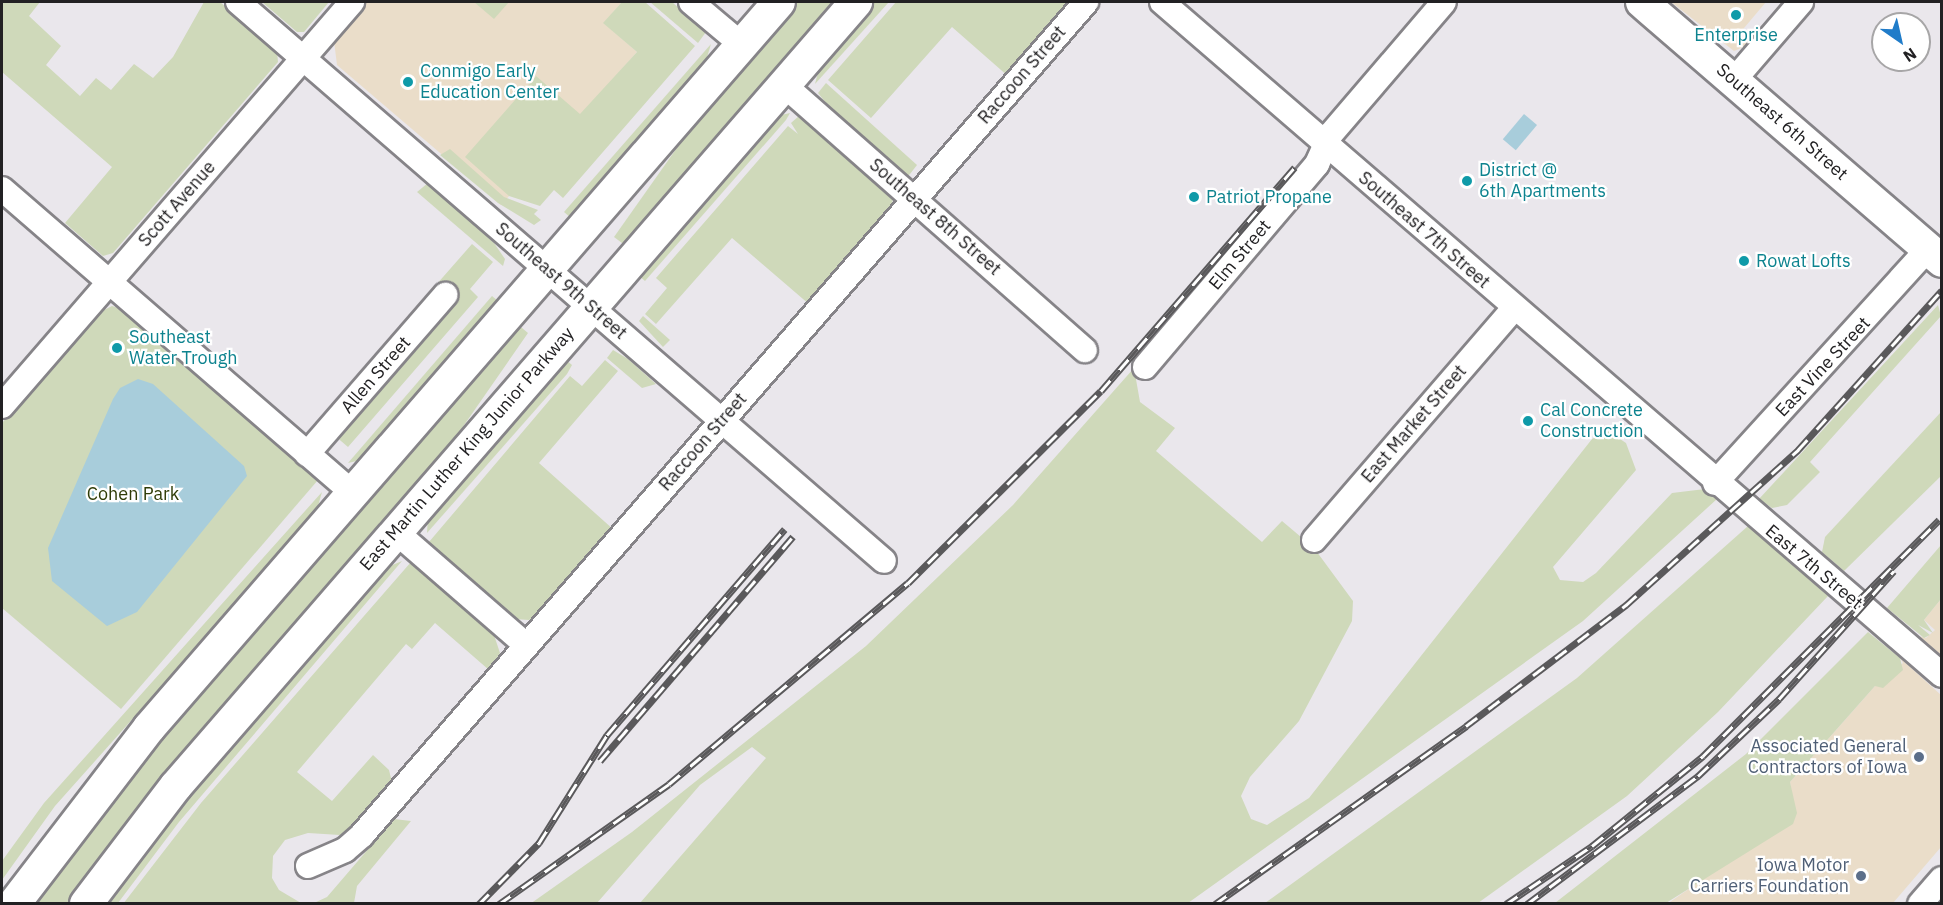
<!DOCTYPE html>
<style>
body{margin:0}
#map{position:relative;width:1943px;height:905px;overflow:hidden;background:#eae7ec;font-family:"IBM Plex Sans",sans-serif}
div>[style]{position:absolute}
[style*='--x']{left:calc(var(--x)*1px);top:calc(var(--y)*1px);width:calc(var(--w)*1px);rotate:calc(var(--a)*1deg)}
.commercial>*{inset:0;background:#eaddc9}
.green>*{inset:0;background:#cfd9ba}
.water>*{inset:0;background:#a8cddb;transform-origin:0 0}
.roads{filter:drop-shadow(2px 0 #868488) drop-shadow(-2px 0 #868488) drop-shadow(0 2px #868488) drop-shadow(0 -2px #868488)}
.minor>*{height:24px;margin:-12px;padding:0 12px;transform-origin:12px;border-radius:12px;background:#fff}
.major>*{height:32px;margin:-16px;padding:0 16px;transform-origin:16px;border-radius:16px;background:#fff}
.rail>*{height:7px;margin-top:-3.5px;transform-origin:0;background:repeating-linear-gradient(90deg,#fff 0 14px,#5a595b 0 28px);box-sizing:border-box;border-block:2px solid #5a595b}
.dots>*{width:16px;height:16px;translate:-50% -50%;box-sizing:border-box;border:3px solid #fff;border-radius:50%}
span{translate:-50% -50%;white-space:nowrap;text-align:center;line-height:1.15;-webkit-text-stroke:4.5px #fff;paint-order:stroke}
.culture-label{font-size:18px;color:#0d838f}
.left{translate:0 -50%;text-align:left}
.street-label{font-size:18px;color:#222123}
.park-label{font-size:18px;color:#2f3c07}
.service-label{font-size:18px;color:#4e5e75}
.right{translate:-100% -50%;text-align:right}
.frame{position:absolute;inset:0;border:3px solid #222123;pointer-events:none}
.north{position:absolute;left:1871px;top:12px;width:60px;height:60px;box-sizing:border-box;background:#fff;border:2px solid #a7a6a7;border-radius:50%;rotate:146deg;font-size:16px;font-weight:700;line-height:24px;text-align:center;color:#222123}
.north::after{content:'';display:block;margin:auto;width:21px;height:27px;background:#207cc9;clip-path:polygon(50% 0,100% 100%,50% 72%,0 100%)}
</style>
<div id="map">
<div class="commercial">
<div style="clip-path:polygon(367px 2px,622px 2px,604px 23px,637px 52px,501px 205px,337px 65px,334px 41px)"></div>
<div style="clip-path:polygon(1671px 2px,1766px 2px,1739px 34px,1751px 44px,1734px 51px)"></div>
<div style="clip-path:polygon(1941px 599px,1941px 655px,1919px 636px,1926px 638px,1935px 630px,1924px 620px)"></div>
<div style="clip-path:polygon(1900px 658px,1941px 695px,1941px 847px,1893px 903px,1667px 904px,1709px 875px,1791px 789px,1790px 782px,1875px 686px,1903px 663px)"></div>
</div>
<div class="green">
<div style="clip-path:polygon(2px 2px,40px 2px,29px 16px,61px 46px,46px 65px,80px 96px,96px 78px,111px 90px,134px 64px,153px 78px,173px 57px,204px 2px,220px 2px,277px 51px,278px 62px,113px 253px,103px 256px,65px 223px,112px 167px,2px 72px)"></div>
<div style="clip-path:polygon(262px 2px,329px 2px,304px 32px,297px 32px)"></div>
<div style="clip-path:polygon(474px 2px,509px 2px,494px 19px)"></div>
<div style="clip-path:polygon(622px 2px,645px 2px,695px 46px,563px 198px,554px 190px,540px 206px,509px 196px,465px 157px,536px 76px,580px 114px,637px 52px,603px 23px)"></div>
<div style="clip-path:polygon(650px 2px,672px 2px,706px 32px,698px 43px)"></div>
<div style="clip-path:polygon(794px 2px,840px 2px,626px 246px,614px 237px,715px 94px)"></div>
<div style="clip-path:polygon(875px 2px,889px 2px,815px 84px,820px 65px)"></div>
<div style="clip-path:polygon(896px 2px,1074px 2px,1009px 77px,952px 27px,871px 118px,828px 80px)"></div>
<div style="clip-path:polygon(711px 44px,705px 64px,571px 218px,564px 212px)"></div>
<div style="clip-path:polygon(826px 83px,917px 165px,910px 174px,906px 177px,826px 103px,818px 93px)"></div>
<div style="clip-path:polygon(790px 113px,786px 120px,645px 281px,639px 276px,777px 116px)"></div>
<div style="clip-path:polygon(800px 115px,893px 194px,892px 208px,810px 305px,732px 238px,656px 324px,645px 314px,667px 288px,656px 278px,788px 126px,798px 134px,791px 123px)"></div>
<div style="clip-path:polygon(450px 149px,504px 197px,538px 210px,534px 214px,541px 220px,534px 225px,498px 203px,440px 155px)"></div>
<div style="clip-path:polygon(428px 183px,494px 243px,505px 259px,503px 266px,417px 192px)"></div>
<div style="clip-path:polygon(472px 244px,493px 262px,470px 289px,478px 297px,348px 447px,334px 435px,453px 299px,436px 285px)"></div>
<div style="clip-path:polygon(492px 296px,498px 301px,488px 314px,361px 460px,348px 463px)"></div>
<div style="clip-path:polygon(1938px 305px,1941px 316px,1810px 462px,1820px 472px,1787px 505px,1772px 508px,1759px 499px)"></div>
<div style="clip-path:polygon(112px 306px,125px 310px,318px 480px,121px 709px,2px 608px,2px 423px,96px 314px)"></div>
<div style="clip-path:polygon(643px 316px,670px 340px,663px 347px,639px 321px)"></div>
<div style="clip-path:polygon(516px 323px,528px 333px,428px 477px,138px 813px,70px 903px,29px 904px,116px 787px)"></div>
<div style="clip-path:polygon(613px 350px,628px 359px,656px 384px,642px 388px,607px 358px)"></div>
<div style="clip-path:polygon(565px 359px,572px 365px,567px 374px,427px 533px,428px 518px)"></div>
<div style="clip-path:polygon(605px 360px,618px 371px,539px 463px,614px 530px,541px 613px,529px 620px,515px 619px,429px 542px,570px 376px,582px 386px)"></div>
<div style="clip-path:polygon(1134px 368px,1140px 402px,1175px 428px,1156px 451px,1262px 542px,1282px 521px,1314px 548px,1353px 601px,1352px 621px,1299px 721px,1250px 777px,1241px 796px,1251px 819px,1267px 825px,1309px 798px,1592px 439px,1608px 431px,1626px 443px,1636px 470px,1553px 567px,1560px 580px,1583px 582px,1596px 573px,1672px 493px,1705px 489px,1717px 499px,1583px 621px,1188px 903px,640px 903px,766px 758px,752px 747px,700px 785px,597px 903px,530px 904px,632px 832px,866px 646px,1013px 505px)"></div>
<div style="clip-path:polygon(1941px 412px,1941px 476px,1844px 571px,1822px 552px,1825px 537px)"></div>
<div style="clip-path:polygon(322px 492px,316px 513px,55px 806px,2px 880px,2px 861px,44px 803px)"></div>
<div style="clip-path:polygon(1748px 526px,1828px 596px,1718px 712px,1627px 796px,1478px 903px,1265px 903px,1577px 678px)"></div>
<div style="clip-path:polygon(1941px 545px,1941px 599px,1924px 620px,1933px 633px,1918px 625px,1930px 635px,1924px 638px,1887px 608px)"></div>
<div style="clip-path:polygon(402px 561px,179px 822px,118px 903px,103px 904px,188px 794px,383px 569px)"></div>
<div style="clip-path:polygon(411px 562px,493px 632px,500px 653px,489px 670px,435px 623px,412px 649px,406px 644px,297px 772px,332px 801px,373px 755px,389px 770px,392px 782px,358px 824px,340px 835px,308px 833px,285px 840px,273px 856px,272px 878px,279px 890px,301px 903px,123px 904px,201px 803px)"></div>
<div style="clip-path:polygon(1868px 632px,1900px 658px,1903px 670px,1883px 688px,1875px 686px,1790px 782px,1797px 813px,1793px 824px,1666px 903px,1555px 903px,1746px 754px)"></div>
<div style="clip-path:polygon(394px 819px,411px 821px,357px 886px,354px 903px,314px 903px,327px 897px)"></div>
</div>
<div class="water">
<div style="left:1524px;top:114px;width:17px;height:33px;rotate:40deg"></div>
<div style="clip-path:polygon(138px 379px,153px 384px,244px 466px,247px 476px,137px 612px,107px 626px,52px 581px,48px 548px,113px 399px,120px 388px)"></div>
</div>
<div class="roads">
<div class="minor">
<div style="--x:238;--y:2;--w:854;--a:40.87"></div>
<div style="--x:691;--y:2;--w:67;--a:40.1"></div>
<div style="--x:1162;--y:2;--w:1030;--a:40.79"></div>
<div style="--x:1734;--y:80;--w:103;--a:-49.3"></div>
<div style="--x:784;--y:85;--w:401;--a:41.4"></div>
<div style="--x:2;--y:189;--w:464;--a:40.9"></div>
<div style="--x:1145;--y:367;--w:266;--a:-49.7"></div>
<div style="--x:1317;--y:164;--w:32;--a:-66"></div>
<div style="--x:1330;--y:135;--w:175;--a:-49.4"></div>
<div style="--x:2;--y:406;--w:535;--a:-49.1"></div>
<div style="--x:307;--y:454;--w:211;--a:-49"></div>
<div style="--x:1715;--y:483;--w:316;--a:-47.7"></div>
<div style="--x:396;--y:532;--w:171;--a:41"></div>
<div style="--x:1314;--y:540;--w:306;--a:-49.2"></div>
<div style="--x:308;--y:866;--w:40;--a:-23.4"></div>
<div style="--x:345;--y:850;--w:23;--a:-41"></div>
<div style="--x:362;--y:835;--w:1104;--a:-49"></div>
<div style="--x:1920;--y:904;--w:33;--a:-49"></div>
</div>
<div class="major">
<div style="--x:1642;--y:2;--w:396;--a:40.8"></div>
<div style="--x:14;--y:904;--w:222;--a:-52.5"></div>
<div style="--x:149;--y:728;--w:961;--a:-49.05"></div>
<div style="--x:86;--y:904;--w:148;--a:-52.7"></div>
<div style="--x:176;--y:786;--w:1038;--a:-49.06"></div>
</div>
</div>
<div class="rail">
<div style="--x:600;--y:761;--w:296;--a:-49.3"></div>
<div style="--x:479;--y:904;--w:86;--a:-45.5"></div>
<div style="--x:539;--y:843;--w:128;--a:-57.8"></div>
<div style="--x:607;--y:735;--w:272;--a:-49.2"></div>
<div style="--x:499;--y:904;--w:208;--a:-35.2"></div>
<div style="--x:669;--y:784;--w:312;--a:-40.1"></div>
<div style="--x:908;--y:583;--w:272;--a:-44.9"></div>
<div style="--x:1101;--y:391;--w:296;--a:-49.1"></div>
<div style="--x:1215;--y:904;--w:308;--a:-35.3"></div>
<div style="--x:1466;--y:726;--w:201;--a:-37.1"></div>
<div style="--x:1626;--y:605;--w:232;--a:-42"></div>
<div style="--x:1798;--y:450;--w:215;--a:-48"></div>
<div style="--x:1506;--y:904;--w:104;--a:-34"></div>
<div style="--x:1592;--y:846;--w:143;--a:-39"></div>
<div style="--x:1703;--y:756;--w:334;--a:-45"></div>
<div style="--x:1527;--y:904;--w:214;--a:-36.8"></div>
<div style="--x:1698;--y:776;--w:112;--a:-43.5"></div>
<div style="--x:1779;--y:699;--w:172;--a:-48.1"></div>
</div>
<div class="dots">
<div style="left:1736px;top:15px;background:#0f9aa8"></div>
<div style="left:408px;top:82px;background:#0f9aa8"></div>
<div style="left:1467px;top:181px;background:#0f9aa8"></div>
<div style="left:1194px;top:197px;background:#0f9aa8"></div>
<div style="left:1744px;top:261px;background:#0f9aa8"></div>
<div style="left:117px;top:348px;background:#0f9aa8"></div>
<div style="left:1528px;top:421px;background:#0f9aa8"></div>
<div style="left:1919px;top:757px;background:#5c6f8a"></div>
<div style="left:1861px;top:876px;background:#5c6f8a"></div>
</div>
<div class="culture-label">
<span style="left:1736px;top:35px">Enterprise</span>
<span class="left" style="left:420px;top:82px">Conmigo Early<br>Education Center</span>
<span class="left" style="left:1479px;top:181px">District @<br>6th Apartments</span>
<span class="left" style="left:1206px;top:197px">Patriot Propane</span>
<span class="left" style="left:1756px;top:261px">Rowat Lofts</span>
<span class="left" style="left:129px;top:348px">Southeast<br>Water Trough</span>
<span class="left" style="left:1540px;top:421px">Cal Concrete<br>Construction</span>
</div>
<div class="street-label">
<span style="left:1022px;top:75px;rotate:-49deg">Raccoon Street</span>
<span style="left:1782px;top:122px;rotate:41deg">Southeast 6th Street</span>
<span style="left:177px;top:204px;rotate:-49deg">Scott Avenue</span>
<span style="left:935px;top:217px;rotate:41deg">Southeast 8th Street</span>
<span style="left:1424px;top:230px;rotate:41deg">Southeast 7th Street</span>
<span style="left:1240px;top:255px;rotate:-50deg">Elm Street</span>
<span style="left:561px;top:281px;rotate:41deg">Southeast 9th Street</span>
<span style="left:1823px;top:367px;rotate:-47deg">East Vine Street</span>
<span style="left:376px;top:375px;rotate:-49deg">Allen Street</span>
<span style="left:1414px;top:424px;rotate:-49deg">East Market Street</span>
<span style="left:703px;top:442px;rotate:-49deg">Raccoon Street</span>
<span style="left:467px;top:449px;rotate:-49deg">East Martin Luther King Junior Parkway</span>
<span style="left:1814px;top:567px;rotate:40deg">East 7th Street</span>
</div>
<div class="park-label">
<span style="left:133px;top:494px">Cohen Park</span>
</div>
<div class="service-label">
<span class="right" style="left:1907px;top:757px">Associated General<br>Contractors of Iowa</span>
<span class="right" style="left:1849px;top:876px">Iowa Motor<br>Carriers Foundation</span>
</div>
<div class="frame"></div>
<div class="north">N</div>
</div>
